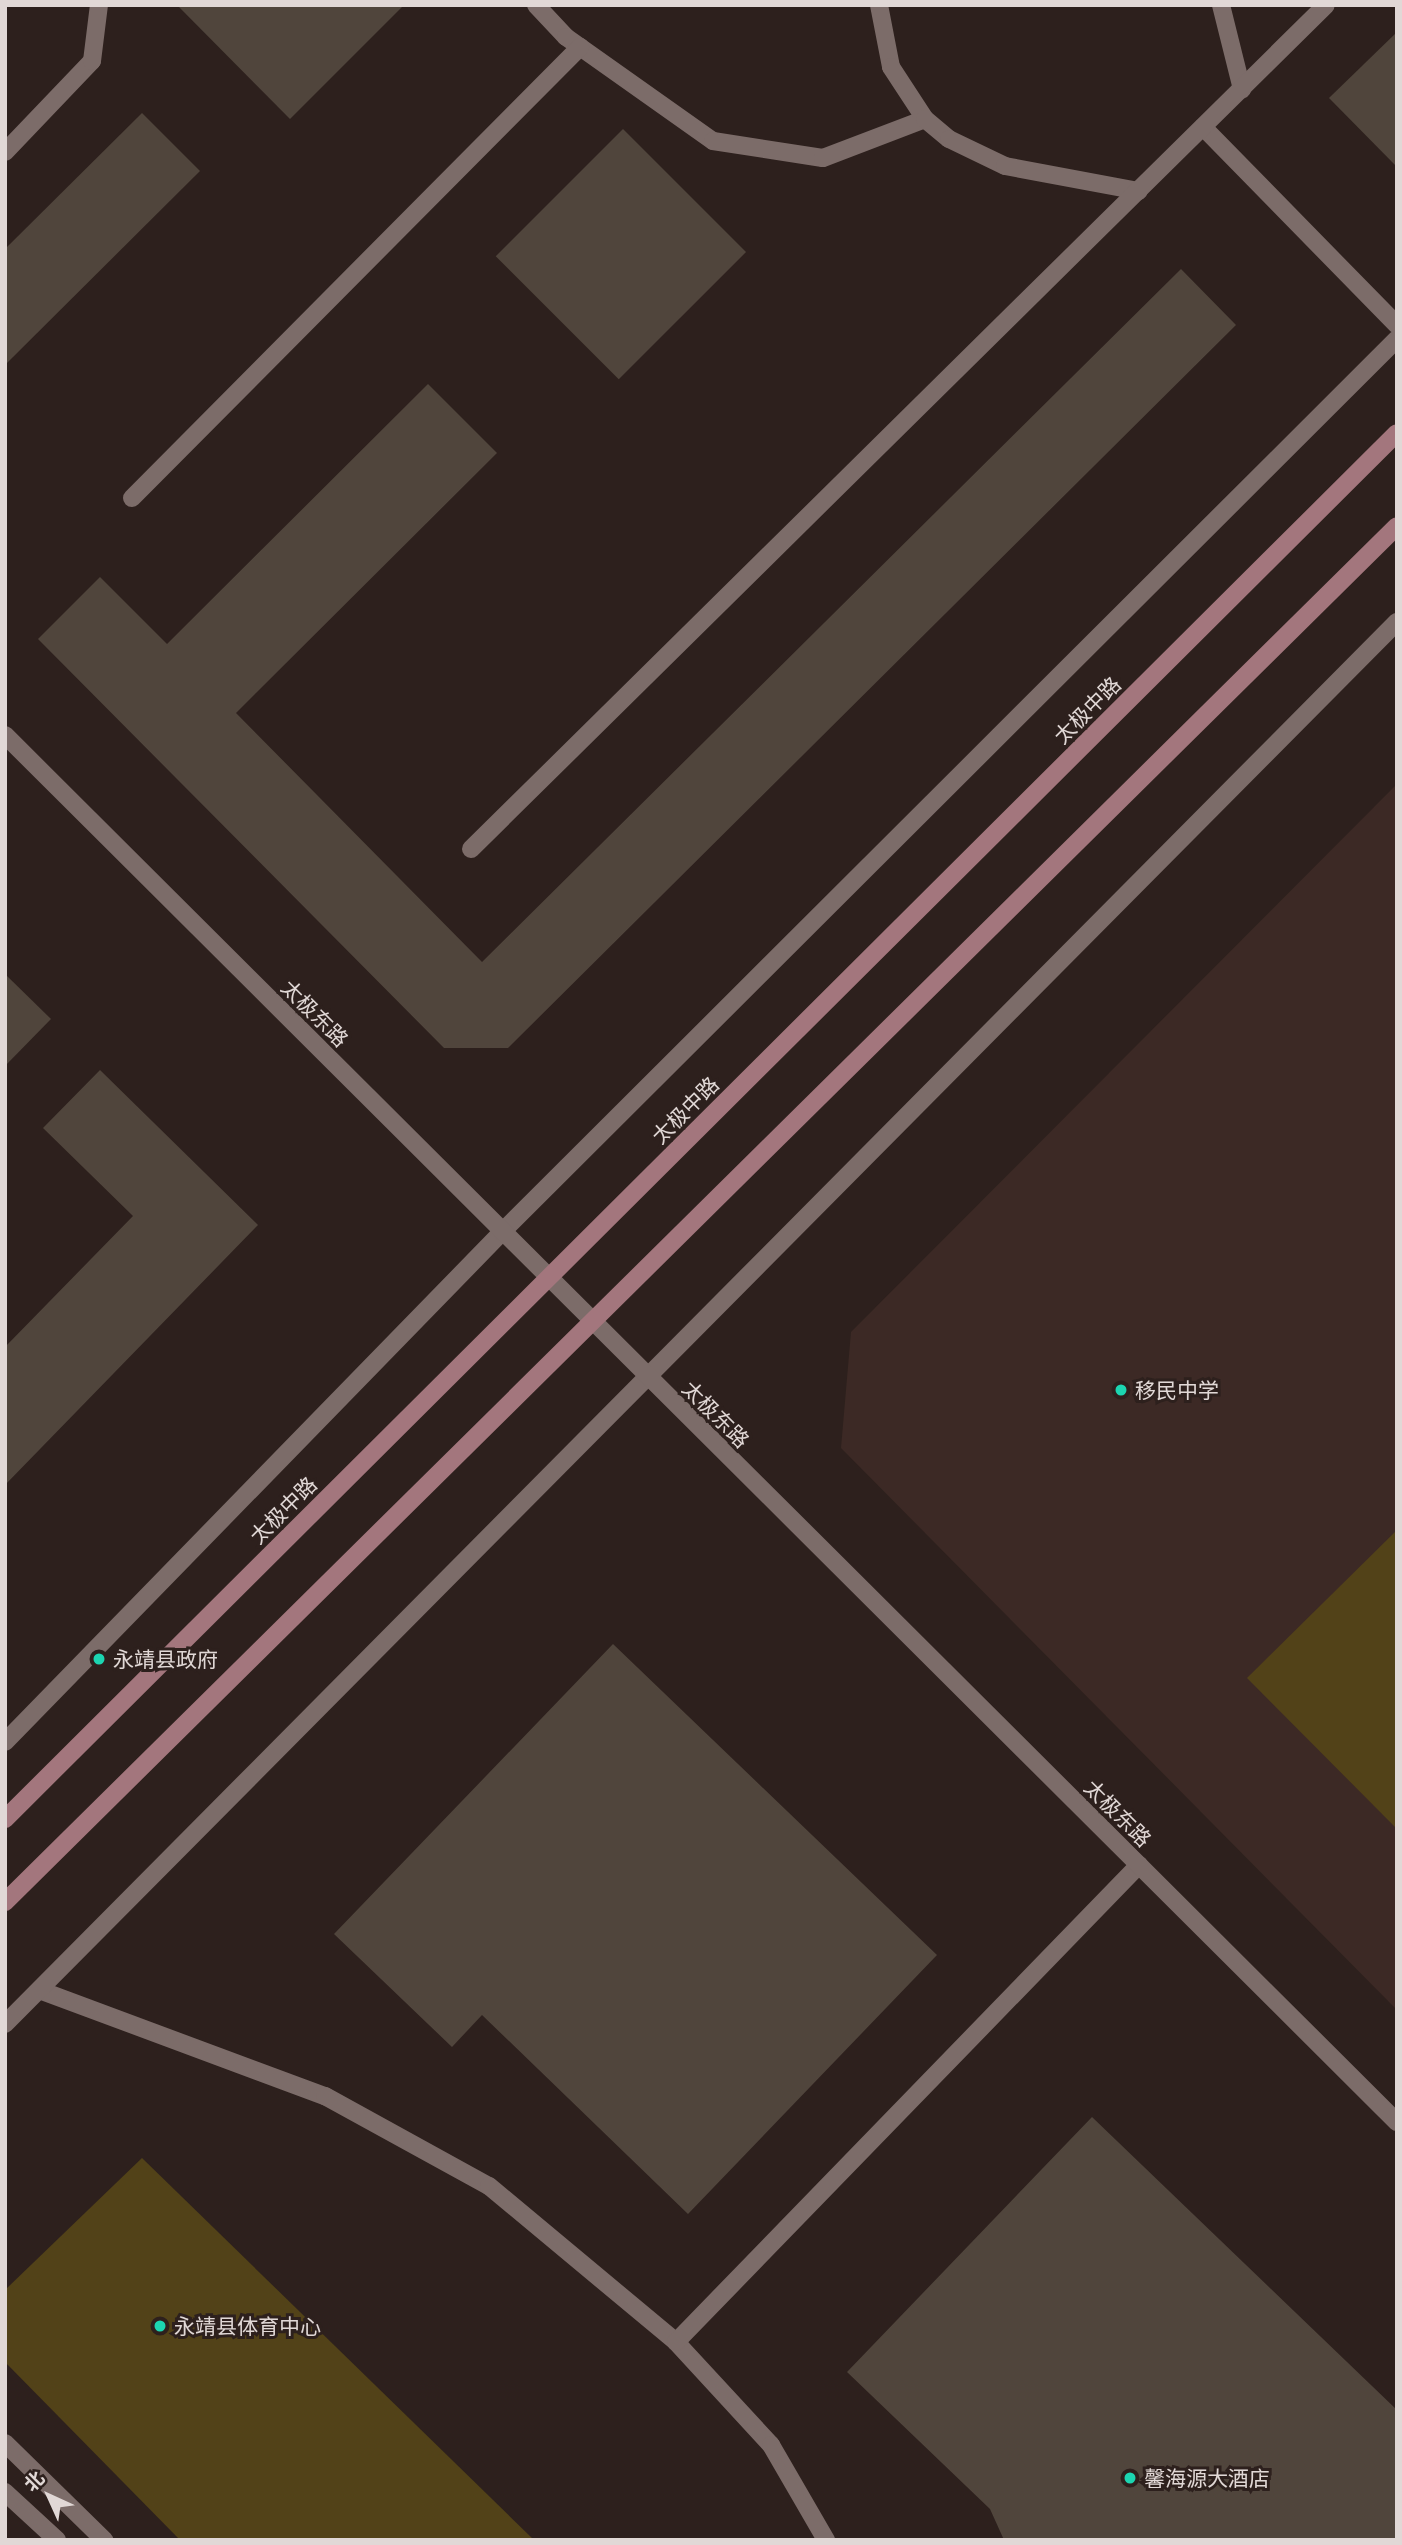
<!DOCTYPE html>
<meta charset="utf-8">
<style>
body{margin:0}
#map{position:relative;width:1402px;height:2545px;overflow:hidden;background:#2d201d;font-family:"Open Sans","Noto Sans SC",sans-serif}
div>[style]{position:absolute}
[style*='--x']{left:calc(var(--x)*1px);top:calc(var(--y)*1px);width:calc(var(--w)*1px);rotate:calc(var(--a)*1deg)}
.built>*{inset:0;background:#3c2925}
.green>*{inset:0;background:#524218}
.building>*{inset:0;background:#50453c;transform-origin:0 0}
.service>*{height:18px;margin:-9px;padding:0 9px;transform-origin:9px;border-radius:9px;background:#7c6c69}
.minor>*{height:18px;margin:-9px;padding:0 9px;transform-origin:9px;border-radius:9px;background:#7c6c69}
.tertiary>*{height:18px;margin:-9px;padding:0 9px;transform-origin:9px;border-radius:9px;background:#7c6c69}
.secondary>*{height:18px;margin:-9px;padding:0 9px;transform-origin:9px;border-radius:9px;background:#a3767d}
.dots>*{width:19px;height:19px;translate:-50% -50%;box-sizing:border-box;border:4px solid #2d201d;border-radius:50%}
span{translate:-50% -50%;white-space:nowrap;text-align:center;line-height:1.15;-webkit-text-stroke:6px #2d201d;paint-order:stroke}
.street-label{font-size:21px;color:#e1d8d6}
.poi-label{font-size:21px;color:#e1d8d6}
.left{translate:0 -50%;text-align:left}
.frame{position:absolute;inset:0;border:7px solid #e1d8d6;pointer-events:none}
.north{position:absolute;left:14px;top:2461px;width:70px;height:70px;-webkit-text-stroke:5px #2d201d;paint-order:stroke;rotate:315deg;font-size:19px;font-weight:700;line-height:28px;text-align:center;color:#e1d8d6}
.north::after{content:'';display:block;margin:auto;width:24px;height:32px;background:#e1d8d6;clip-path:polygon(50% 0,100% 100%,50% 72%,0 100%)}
</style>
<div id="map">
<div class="built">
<div style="clip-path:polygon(1397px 784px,1397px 2010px,841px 1448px,851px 1332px)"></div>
</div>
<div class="green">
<div style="clip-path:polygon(1397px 1530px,1397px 1829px,1247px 1678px)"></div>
<div style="clip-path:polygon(142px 2158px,534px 2540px,180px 2540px,5px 2362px,5px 2290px)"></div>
</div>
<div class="building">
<div style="clip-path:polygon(177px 5px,404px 5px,290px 119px)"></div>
<div style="clip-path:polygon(1397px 32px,1397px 167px,1329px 98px)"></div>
<div style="clip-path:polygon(142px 113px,200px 171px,5px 365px,5px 249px)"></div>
<div style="left:623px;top:129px;width:174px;height:180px;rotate:45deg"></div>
<div style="clip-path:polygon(1181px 269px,1236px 325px,508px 1048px,444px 1048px,38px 639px,100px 577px,167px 644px,428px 384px,497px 453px,236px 713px,482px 962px)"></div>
<div style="clip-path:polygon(5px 974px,51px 1019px,5px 1066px)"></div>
<div style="clip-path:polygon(100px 1070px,258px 1225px,5px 1485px,5px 1347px,133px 1216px,43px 1128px)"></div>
<div style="clip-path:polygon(613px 1644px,937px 1955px,688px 2214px,482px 2015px,452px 2047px,334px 1934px)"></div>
<div style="clip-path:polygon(1092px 2117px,1397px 2410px,1397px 2540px,1004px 2540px,990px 2509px,847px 2372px)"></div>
</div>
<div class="service">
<div style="--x:42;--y:1991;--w:302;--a:20.4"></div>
<div style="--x:325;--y:2096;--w:187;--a:28.8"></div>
<div style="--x:489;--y:2186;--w:244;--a:39.8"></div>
<div style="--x:676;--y:2342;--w:140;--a:47.3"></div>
<div style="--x:771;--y:2445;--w:110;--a:59.9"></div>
<div style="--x:676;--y:2342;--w:665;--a:-45.85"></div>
</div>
<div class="minor">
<div style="--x:536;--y:5;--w:44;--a:46.8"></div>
<div style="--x:566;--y:37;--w:180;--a:35.3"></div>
<div style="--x:713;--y:141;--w:111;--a:8.8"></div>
<div style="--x:823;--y:158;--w:109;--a:-20.9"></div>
<div style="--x:879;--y:5;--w:63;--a:79"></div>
<div style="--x:891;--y:67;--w:62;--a:56.8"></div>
<div style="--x:925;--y:119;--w:31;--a:40"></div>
<div style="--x:949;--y:139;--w:62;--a:25.7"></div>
<div style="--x:1005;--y:166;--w:136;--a:10.6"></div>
<div style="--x:1221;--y:5;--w:87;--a:76"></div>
<div style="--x:1203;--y:127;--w:277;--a:45.6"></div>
<div style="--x:5;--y:152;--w:126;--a:-46.3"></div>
<div style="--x:92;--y:61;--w:56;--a:-82.9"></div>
<div style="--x:132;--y:498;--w:636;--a:-45.19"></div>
<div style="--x:471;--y:849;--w:1201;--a:-44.63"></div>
<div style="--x:5;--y:1742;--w:712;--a:-45.74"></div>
<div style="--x:502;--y:1232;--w:1264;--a:-44.94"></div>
<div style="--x:5;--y:2024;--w:1976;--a:-45.21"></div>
<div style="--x:5;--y:2492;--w:71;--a:42.7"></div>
</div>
<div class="tertiary">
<div style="--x:5;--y:735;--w:1965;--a:44.9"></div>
<div style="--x:5;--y:2443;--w:139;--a:44.4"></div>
</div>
<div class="secondary">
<div style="--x:5;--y:1819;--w:1964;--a:-44.88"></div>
<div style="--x:5;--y:1902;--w:1957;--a:-44.67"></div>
</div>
<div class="dots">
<div style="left:1121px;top:1390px;background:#1cd5b1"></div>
<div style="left:99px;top:1659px;background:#1cd5b1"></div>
<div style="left:160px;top:2326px;background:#1cd5b1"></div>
<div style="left:1130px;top:2478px;background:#1cd5b1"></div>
</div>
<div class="street-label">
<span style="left:1087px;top:710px;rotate:-45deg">太极中路</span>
<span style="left:315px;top:1013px;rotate:45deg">太极东路</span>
<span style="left:685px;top:1110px;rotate:-45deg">太极中路</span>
<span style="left:716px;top:1414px;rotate:45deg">太极东路</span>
<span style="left:283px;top:1510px;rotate:-45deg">太极中路</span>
<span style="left:1118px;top:1813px;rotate:45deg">太极东路</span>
</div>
<div class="poi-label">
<span class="left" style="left:1135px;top:1390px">移民中学</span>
<span class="left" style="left:113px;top:1659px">永靖县政府</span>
<span class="left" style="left:174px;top:2326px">永靖县体育中心</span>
<span class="left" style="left:1144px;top:2478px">馨海源大酒店</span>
</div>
<div class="frame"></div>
<div class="north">北</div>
</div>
